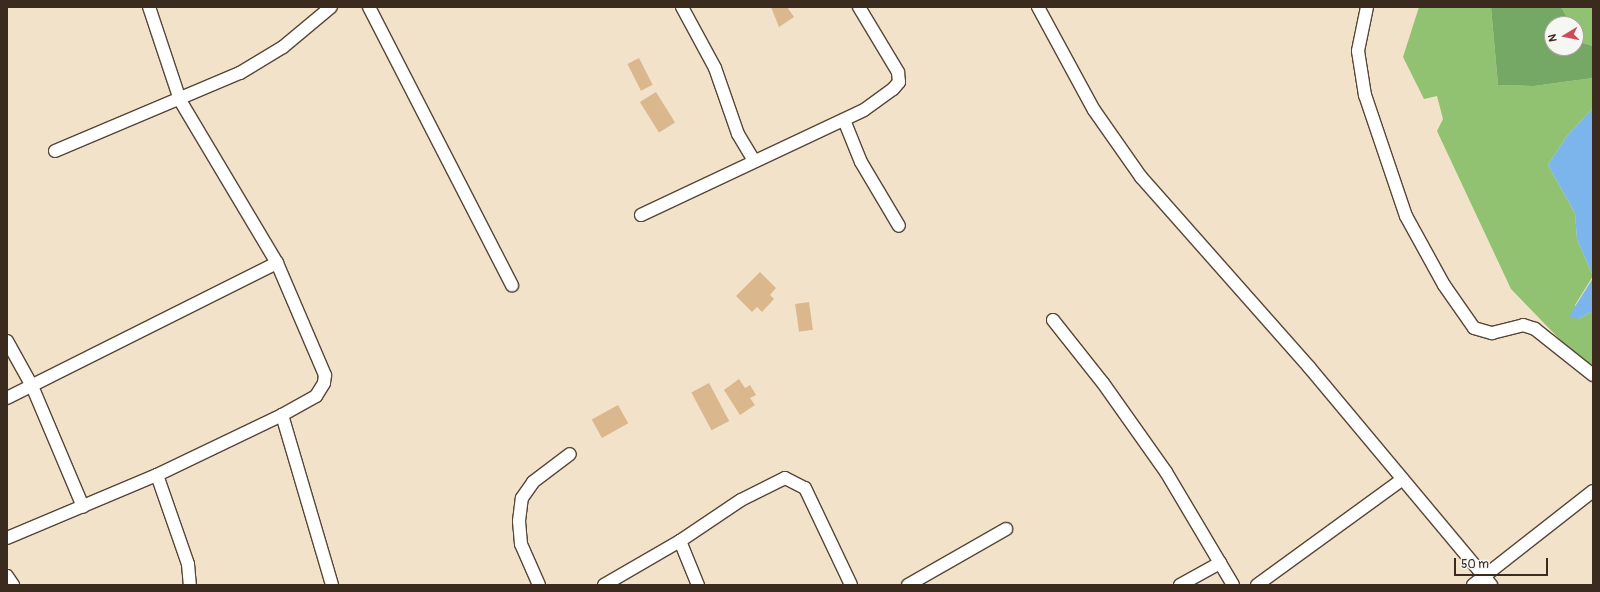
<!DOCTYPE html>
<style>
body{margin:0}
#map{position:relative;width:1600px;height:592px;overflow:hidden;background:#f2e2c9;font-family:Pangolin,sans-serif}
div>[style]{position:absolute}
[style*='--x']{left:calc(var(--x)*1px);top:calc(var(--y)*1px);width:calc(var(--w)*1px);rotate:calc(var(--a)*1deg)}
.green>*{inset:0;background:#91c272}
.forest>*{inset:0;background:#74a864}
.water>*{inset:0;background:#7bb5ec}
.building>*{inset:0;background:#dab78d;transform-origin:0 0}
.roads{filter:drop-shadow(1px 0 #564638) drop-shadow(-1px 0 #564638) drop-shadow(0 1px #564638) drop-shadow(0 -1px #564638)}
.minor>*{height:12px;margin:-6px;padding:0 6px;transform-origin:6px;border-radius:6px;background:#fff}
span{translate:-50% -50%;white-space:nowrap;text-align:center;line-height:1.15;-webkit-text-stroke:3.5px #f6f6f2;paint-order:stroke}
.frame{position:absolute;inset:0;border:8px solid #3b2a1e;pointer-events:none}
.north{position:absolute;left:1544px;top:16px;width:40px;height:40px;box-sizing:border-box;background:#f6f6f2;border:1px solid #aba49d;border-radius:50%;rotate:260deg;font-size:11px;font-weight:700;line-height:16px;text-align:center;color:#3b2a1e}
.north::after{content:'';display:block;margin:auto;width:14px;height:18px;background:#d1495b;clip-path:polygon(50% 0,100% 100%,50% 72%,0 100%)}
.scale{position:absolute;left:1454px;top:558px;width:94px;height:18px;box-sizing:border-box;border:2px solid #3b2a1e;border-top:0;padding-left:5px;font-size:12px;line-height:14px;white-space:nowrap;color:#3b2a1e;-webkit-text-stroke:3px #f6f6f2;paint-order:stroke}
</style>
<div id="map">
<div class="green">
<div style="clip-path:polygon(1419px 7px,1491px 7px,1498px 85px,1534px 86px,1593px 78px,1593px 108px,1567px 136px,1548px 165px,1575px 213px,1577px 239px,1593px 276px,1575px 305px,1578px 319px,1593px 311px,1593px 367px,1574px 354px,1511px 289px,1437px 131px,1443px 119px,1437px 96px,1424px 99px,1403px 57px)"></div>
<div style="clip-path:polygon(1561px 7px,1593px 7px,1593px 46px,1580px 42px,1576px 24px,1571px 24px)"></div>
</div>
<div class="forest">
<div style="clip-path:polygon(1491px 7px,1561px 7px,1571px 24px,1552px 24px,1552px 48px,1576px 48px,1576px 34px,1580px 42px,1593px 46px,1593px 78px,1534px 86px,1498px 85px)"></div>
</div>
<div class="water">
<div style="clip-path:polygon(1593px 108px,1593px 276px,1577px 239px,1575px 213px,1548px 165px,1567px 136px)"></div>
<div style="clip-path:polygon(1593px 278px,1593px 311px,1578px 319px,1569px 316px)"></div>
</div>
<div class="building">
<div style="clip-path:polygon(771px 7px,787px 7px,794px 17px,779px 27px)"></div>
<div style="left:639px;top:58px;width:30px;height:13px;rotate:63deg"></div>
<div style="left:656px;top:92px;width:36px;height:19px;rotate:58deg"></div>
<div style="clip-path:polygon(760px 272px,776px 288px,770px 295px,774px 299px,762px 312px,757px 307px,752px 312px,736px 296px)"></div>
<div style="left:809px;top:302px;width:28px;height:14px;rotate:82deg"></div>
<div style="clip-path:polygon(739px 379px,745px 388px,750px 385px,756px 395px,750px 398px,755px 405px,740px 415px,724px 390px)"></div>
<div style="left:709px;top:383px;width:43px;height:20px;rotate:62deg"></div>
<div style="left:618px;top:405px;width:21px;height:30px;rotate:61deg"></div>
</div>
<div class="roads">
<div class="minor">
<div style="--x:369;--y:7;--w:313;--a:62.8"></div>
<div style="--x:682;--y:7;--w:69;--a:61.6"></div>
<div style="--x:715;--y:68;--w:70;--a:70.8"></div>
<div style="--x:738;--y:134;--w:31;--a:59"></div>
<div style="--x:1038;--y:7;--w:117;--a:61.5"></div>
<div style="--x:1094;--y:110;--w:82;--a:55"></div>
<div style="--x:1141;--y:177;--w:254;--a:48.5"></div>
<div style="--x:1309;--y:367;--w:284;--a:50.1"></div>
<div style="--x:1367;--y:7;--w:45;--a:101.6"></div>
<div style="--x:1358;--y:51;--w:45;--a:81"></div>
<div style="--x:1365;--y:95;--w:128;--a:71.3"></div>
<div style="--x:1406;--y:216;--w:79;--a:61.2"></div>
<div style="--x:1444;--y:285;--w:52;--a:55.1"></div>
<div style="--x:1474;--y:328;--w:19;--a:16"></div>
<div style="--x:1492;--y:333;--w:32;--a:-14"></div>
<div style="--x:1523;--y:325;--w:13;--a:18"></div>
<div style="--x:1535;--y:329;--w:74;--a:38.4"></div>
<div style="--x:844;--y:120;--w:45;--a:68"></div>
<div style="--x:861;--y:162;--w:74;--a:59.3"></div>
<div style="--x:55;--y:151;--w:201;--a:-22.9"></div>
<div style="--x:240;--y:73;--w:50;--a:-31.2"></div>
<div style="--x:283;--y:47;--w:62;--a:-39.8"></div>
<div style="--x:641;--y:215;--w:246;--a:-25.2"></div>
<div style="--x:864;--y:110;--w:36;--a:-36"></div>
<div style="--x:893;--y:89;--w:9;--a:-49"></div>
<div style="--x:899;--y:82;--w:10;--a:-96"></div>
<div style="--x:898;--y:72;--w:76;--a:-121"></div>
<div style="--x:1053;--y:320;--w:80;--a:51.6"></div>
<div style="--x:1103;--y:383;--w:109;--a:54.7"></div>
<div style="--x:1166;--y:472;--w:131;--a:59.3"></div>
<div style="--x:7;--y:341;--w:51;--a:60.9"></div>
<div style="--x:32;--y:386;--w:131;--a:67.1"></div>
<div style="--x:7;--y:398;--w:302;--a:-26.6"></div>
<div style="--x:282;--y:415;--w:177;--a:73.6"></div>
<div style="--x:157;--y:475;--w:94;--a:70.8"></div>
<div style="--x:188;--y:564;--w:21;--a:85"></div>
<div style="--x:7;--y:538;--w:163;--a:-22.8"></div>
<div style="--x:157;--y:475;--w:139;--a:-25.6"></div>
<div style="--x:282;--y:415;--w:39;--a:-29"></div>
<div style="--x:316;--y:396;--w:15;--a:-58"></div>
<div style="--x:324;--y:383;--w:8;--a:-83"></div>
<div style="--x:325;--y:375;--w:122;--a:-113.2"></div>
<div style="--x:277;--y:263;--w:190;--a:-120.8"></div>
<div style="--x:180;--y:100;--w:98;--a:-108.4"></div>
<div style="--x:680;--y:541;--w:48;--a:67.8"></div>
<div style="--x:7;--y:576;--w:11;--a:56"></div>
<div style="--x:539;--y:585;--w:45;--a:-113.7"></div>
<div style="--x:521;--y:544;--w:23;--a:-95"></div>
<div style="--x:519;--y:521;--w:23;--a:-83"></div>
<div style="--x:522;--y:498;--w:19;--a:-55"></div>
<div style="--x:533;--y:482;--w:46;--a:-37.1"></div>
<div style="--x:604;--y:585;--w:88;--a:-30.1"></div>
<div style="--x:680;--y:541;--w:73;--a:-33.9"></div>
<div style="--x:741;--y:500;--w:49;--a:-26.6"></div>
<div style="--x:785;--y:478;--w:22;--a:27"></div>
<div style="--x:805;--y:488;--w:107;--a:64.6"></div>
<div style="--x:908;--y:585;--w:113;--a:-29.7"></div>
<div style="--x:1180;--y:585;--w:46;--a:-28.8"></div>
<div style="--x:1257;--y:585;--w:180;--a:-36"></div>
<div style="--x:1473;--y:585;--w:152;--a:-38.1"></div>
</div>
</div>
<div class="frame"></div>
<div class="north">N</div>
<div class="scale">50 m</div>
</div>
